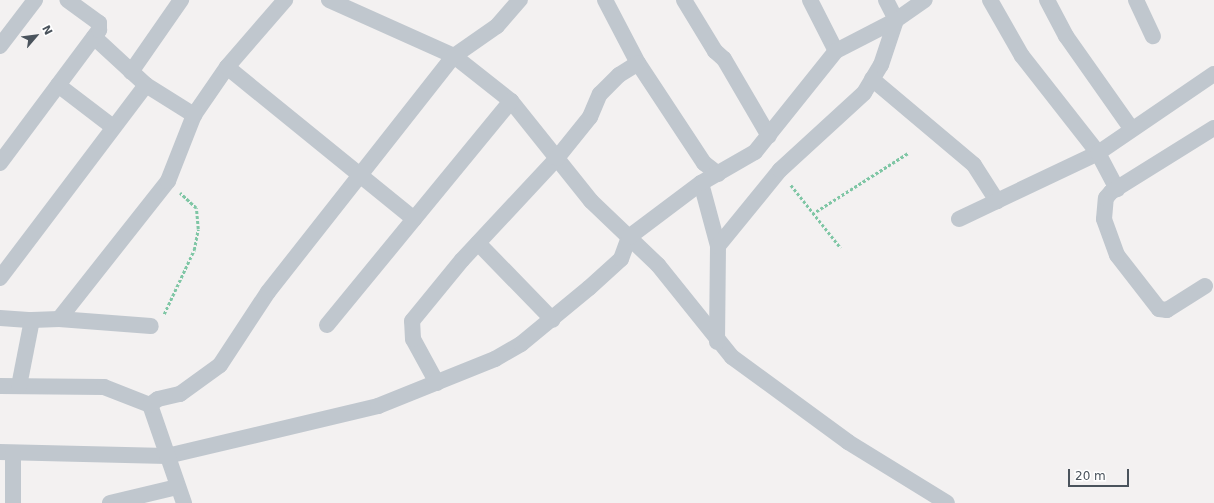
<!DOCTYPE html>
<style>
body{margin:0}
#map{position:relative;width:1214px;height:503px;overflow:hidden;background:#f3f1f1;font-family:"DejaVu Sans",sans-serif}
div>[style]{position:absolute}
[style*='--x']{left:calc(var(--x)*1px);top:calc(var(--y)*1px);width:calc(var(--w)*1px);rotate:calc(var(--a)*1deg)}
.path>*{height:2.5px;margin-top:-1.25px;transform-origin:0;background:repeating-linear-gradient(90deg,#7fc6a5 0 3px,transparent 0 5px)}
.minor>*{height:16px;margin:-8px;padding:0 8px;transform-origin:8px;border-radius:8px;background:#c0c7ce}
span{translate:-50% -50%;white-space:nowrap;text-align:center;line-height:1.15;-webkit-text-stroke:3.5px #fff;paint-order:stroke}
.north{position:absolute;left:16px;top:16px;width:40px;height:40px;-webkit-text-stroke:3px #fff;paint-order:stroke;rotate:62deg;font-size:11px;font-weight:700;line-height:16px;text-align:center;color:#4a535c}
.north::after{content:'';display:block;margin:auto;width:14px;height:18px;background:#4a535c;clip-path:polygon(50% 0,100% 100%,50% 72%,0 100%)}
.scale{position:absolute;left:1068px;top:469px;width:61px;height:18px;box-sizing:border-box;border:2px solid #4a535c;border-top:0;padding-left:5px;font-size:12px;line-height:14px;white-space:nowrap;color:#4a535c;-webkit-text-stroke:3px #fff;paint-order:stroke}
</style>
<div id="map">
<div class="path">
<div style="--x:791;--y:185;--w:80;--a:51.6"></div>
<div style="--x:812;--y:214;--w:114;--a:-32.4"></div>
<div style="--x:164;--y:314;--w:71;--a:-64.9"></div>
<div style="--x:194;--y:250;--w:21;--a:-79"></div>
<div style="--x:198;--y:229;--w:21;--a:-95"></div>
<div style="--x:196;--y:208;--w:22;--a:-137"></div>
</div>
<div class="minor">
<div style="--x:329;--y:0;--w:137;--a:24.1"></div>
<div style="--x:454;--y:56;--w:73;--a:38.3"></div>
<div style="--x:511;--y:101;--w:128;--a:51.3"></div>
<div style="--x:591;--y:201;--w:93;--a:43.7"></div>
<div style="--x:658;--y:265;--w:118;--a:51.2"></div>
<div style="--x:732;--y:357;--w:144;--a:36.2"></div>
<div style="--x:848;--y:442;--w:116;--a:31.6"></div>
<div style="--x:605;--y:0;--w:71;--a:62.4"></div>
<div style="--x:638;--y:63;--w:120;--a:56.6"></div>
<div style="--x:704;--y:163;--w:18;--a:38"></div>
<div style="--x:684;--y:0;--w:60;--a:58.7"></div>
<div style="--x:715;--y:51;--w:12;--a:42"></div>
<div style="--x:724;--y:59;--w:89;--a:59.7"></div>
<div style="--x:810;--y:0;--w:57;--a:63"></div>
<div style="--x:886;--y:0;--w:22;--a:63"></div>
<div style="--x:990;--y:0;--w:64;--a:60.3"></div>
<div style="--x:1022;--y:56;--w:123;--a:51.9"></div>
<div style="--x:1098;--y:153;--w:41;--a:62.2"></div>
<div style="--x:1047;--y:0;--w:41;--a:62.2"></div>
<div style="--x:1066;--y:36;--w:113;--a:54.8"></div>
<div style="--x:1136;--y:0;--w:40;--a:65"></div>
<div style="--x:94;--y:37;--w:71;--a:42.7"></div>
<div style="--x:146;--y:85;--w:57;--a:32"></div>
<div style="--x:0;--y:46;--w:58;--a:-52.7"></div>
<div style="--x:227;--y:67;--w:241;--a:39.1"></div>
<div style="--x:131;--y:72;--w:88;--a:-55.2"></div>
<div style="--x:872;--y:79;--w:133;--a:40.1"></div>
<div style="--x:974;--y:165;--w:43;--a:57.4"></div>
<div style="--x:58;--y:85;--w:69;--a:37.4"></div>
<div style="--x:0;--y:163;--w:166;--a:-53.3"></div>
<div style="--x:99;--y:30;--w:7;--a:-90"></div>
<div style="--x:99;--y:23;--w:39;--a:-144"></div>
<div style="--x:701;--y:183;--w:65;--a:74.9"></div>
<div style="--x:718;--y:246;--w:96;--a:90.6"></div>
<div style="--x:959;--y:219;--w:154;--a:-25.4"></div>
<div style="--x:1098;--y:153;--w:140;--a:-34.3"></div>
<div style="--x:478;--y:243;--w:107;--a:45.8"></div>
<div style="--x:718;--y:246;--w:98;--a:-50.8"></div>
<div style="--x:780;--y:170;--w:114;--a:-42.5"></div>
<div style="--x:864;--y:93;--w:33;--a:-59"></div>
<div style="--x:881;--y:65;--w:47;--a:-71.6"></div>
<div style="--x:896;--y:20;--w:35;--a:-35"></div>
<div style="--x:0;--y:278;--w:242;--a:-52.9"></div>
<div style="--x:1205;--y:286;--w:45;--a:147.7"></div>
<div style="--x:1167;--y:310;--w:8;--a:-173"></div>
<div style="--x:1159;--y:309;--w:68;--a:-127.9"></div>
<div style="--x:1117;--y:255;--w:38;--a:-110"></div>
<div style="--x:1104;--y:219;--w:21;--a:-85"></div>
<div style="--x:1106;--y:198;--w:8;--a:-50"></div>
<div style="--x:1111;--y:192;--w:121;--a:-31.9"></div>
<div style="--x:0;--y:318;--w:32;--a:4"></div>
<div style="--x:59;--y:319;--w:92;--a:4.4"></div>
<div style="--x:327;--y:325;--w:290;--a:-50.6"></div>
<div style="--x:437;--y:383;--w:50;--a:-118.6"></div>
<div style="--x:413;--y:339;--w:18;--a:-93"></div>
<div style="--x:412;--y:321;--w:79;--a:-50.7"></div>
<div style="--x:462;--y:260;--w:139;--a:-47"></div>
<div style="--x:557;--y:158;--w:53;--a:-51.2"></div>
<div style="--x:590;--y:117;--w:25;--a:-67"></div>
<div style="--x:600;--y:94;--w:27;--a:-45"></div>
<div style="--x:619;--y:75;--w:22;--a:-32"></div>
<div style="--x:0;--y:386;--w:104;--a:0.6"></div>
<div style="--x:104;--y:387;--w:49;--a:21.4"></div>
<div style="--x:19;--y:386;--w:67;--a:-78.9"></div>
<div style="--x:32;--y:320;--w:27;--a:-2"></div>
<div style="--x:59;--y:319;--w:176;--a:-51.7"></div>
<div style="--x:168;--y:181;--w:71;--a:-68.5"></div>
<div style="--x:194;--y:115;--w:58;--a:-55.5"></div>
<div style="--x:227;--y:67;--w:89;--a:-49.1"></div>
<div style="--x:0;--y:452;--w:167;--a:1.4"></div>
<div style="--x:167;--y:456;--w:217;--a:-13.3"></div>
<div style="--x:378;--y:406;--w:126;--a:-21.9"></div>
<div style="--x:495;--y:359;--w:30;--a:-30"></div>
<div style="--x:521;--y:344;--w:88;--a:-39.5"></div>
<div style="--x:589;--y:288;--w:43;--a:-42.2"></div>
<div style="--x:621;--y:259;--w:23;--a:-70"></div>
<div style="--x:629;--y:237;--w:90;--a:-36.9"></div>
<div style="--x:701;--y:183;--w:62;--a:-29.9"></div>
<div style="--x:755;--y:152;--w:129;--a:-51.3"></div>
<div style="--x:836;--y:51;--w:68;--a:-27.3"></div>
<div style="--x:13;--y:503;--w:49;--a:-90"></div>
<div style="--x:110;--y:503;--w:69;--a:-13.4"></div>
<div style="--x:184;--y:503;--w:104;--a:-109.1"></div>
<div style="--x:150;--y:405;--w:10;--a:-37"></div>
<div style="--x:158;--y:399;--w:23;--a:-13"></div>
<div style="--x:180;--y:394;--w:49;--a:-35.9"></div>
<div style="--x:220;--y:365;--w:87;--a:-56.7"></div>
<div style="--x:268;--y:292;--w:300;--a:-51.8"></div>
<div style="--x:454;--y:56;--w:52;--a:-34.9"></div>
<div style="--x:497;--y:26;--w:35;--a:-49"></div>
</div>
<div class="north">N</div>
<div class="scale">20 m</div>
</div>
